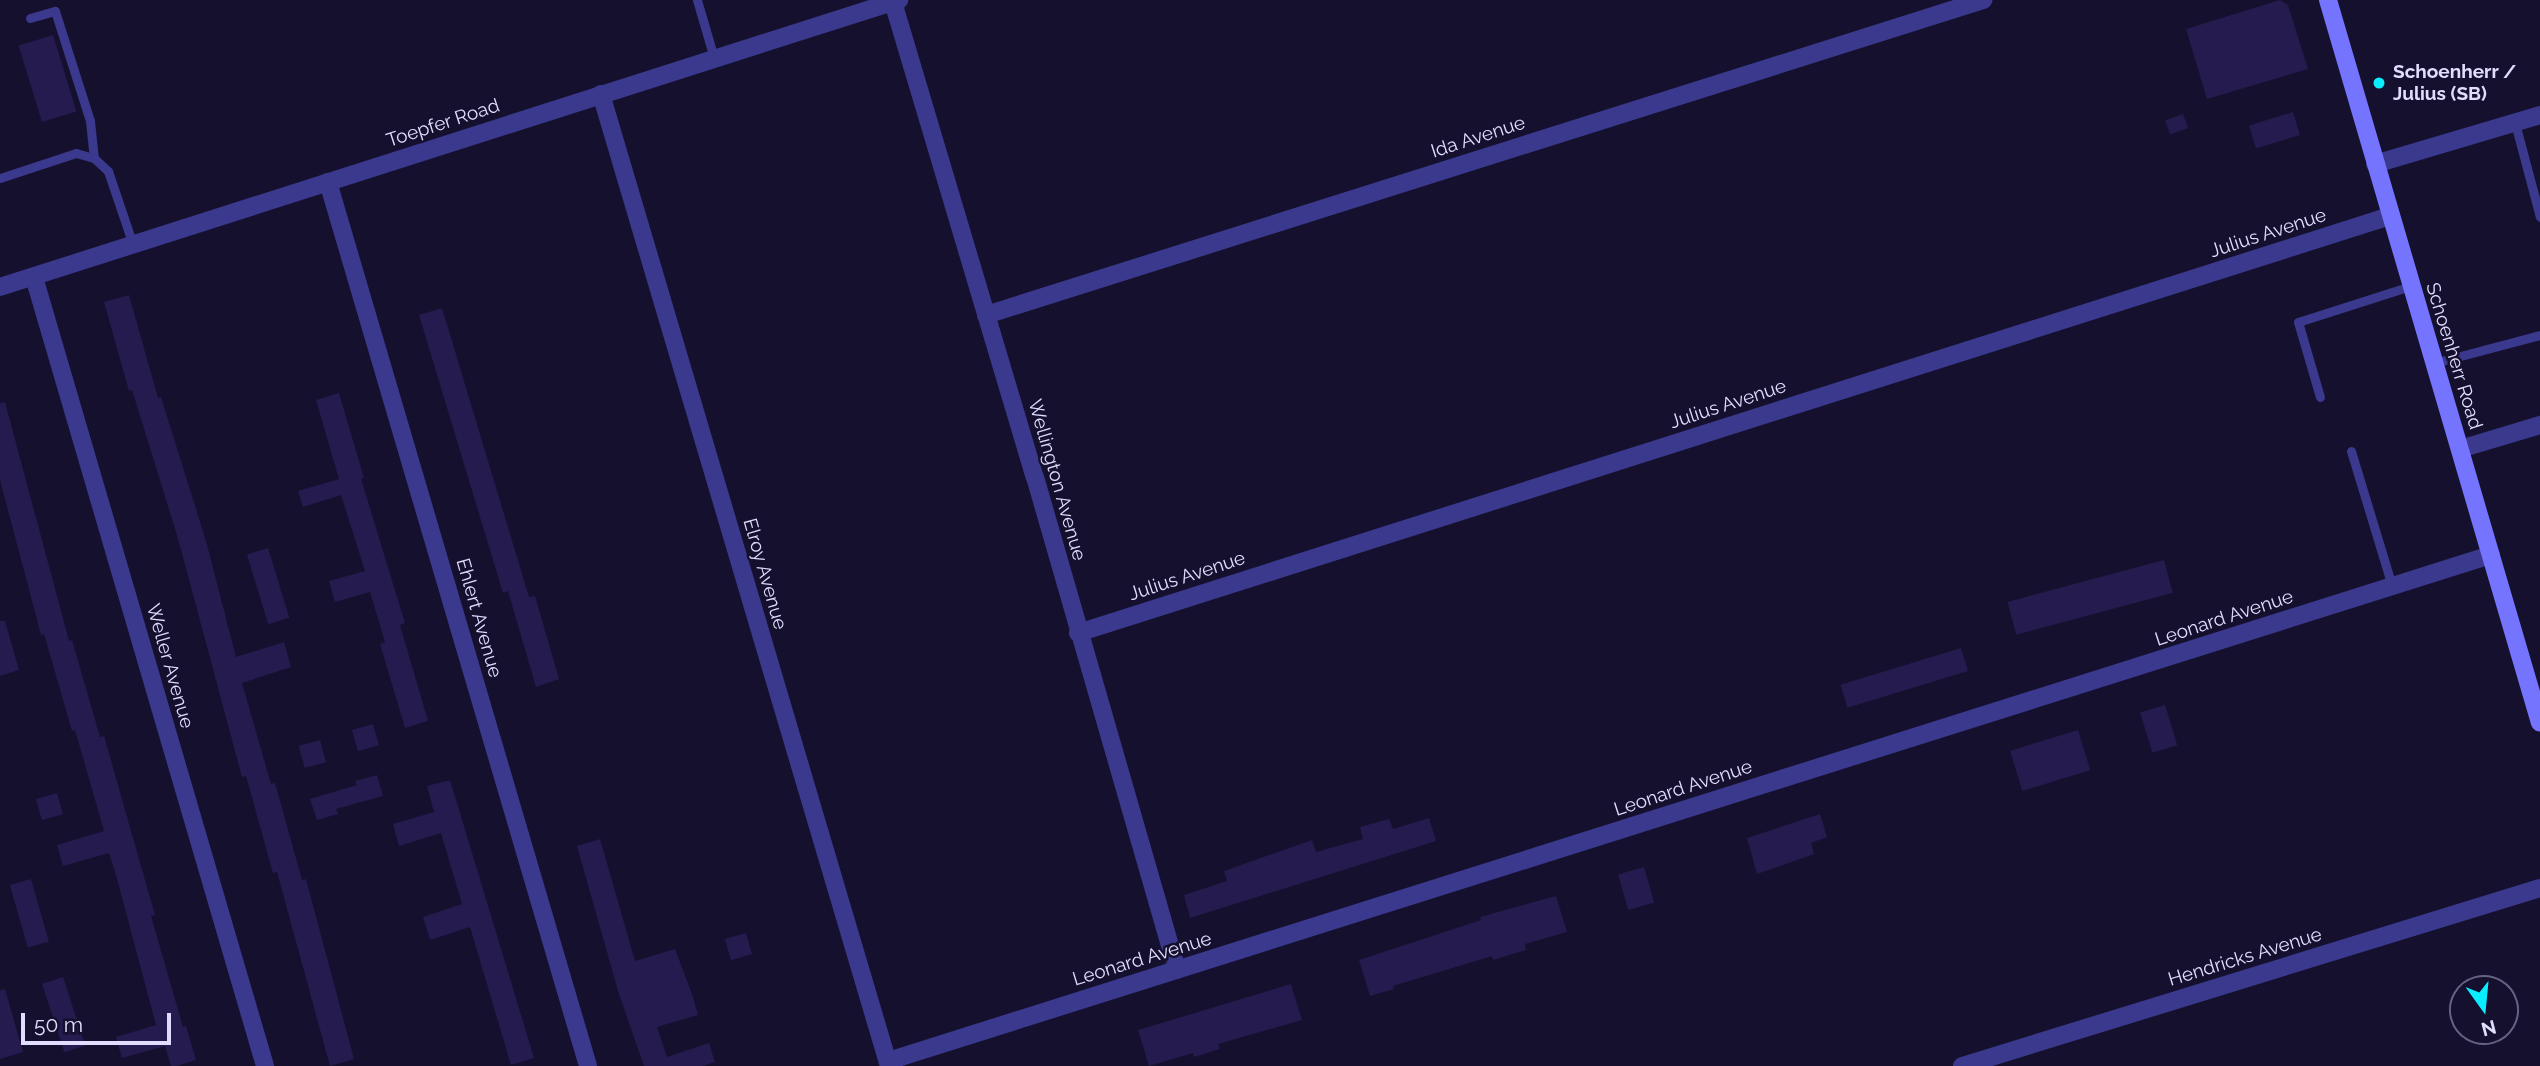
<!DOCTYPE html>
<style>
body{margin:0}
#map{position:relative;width:2540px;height:1066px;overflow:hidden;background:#15102d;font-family:Raleway,sans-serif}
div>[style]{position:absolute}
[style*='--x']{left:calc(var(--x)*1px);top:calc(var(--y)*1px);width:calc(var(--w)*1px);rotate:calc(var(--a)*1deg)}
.building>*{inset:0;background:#251b4f;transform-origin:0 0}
.service>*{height:9px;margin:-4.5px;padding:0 4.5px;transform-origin:4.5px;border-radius:4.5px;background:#3a398e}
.minor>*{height:18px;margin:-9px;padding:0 9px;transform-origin:9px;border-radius:9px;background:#3a398e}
.tertiary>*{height:18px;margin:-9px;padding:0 9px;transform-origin:9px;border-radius:9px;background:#3a398e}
.secondary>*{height:18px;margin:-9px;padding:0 9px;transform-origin:9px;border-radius:9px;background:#7474ff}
.dots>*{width:19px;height:19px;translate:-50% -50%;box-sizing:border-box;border:4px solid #15102d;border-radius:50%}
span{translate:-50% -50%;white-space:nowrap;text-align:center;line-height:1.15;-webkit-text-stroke:5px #15102d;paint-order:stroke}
.poi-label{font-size:19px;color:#e0ddff;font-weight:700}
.left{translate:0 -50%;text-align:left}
.street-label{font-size:19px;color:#e0ddff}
.north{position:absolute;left:2449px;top:975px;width:70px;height:70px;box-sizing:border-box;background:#15102d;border:2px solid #666281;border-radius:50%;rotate:165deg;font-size:19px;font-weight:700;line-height:28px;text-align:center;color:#e0ddff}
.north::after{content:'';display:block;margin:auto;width:24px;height:32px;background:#09edff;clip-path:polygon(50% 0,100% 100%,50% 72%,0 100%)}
.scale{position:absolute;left:21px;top:1013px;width:150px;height:32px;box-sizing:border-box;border:4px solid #e0ddff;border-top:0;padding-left:9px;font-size:21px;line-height:24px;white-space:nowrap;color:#e0ddff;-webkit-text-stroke:5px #15102d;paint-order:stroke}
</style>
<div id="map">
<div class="building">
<div style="clip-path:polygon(2280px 0,2288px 5px,2308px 69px,2207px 99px,2186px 29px)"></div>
<div style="left:53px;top:35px;width:80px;height:36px;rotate:73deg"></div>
<div style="left:2293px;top:112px;width:24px;height:46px;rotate:73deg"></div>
<div style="left:2183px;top:114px;width:15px;height:19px;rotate:70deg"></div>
<div style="clip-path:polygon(129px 295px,158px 398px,161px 397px,206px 541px,236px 657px,284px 642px,291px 667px,242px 683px,271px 784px,275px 783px,302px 880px,306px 879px,354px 1059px,330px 1066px,277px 872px,273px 873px,246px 776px,242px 777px,177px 535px,132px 390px,129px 391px,104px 302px)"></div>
<div style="clip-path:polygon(442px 308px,529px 597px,535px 596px,559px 679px,536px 687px,508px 591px,503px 593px,419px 315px)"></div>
<div style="clip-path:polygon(339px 393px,364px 478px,361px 479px,405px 623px,400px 625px,428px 721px,405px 728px,380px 644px,385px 642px,370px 592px,335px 602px,329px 581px,365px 571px,341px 495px,303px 507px,298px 491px,339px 479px,316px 400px)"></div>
<div style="clip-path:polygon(5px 402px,69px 641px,72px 640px,100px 737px,104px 736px,155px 915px,151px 916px,183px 1027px,186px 1026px,196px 1060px,177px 1066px,171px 1066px,165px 1046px,122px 1058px,116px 1037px,156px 1025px,116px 875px,109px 853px,63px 866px,57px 845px,104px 831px,75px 730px,72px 731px,44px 634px,41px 635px,0 480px,0 403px)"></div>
<div style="left:268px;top:548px;width:73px;height:22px;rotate:73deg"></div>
<div style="left:2164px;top:560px;width:34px;height:162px;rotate:75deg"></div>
<div style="clip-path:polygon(0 621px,5px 621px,19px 670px,0 676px)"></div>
<div style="left:1961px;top:648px;width:24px;height:126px;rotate:73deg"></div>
<div style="left:2165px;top:705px;width:42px;height:26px;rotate:73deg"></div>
<div style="left:373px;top:724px;width:22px;height:22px;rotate:74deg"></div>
<div style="left:2078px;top:730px;width:42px;height:71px;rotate:73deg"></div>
<div style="left:320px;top:740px;width:23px;height:22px;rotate:75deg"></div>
<div style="clip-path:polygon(377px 775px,383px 796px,336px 809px,338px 814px,317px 820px,310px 799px,357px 785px,355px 781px)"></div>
<div style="clip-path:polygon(450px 780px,534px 1058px,511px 1065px,470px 927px,430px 940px,423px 917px,462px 904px,441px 833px,399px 846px,393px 824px,434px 812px,427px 786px)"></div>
<div style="left:57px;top:793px;width:22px;height:22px;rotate:74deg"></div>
<div style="clip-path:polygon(1820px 814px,1827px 837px,1811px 843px,1814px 854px,1757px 874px,1747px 838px)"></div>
<div style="clip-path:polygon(1429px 818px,1436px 841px,1190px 918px,1184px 895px,1227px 881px,1224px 871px,1312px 840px,1316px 852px,1363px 839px,1360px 827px,1389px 819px,1393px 829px)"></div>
<div style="clip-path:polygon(600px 839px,635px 961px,675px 949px,692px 994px,698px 1015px,657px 1027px,667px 1057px,709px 1043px,715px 1062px,703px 1066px,644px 1066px,618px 991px,577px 846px)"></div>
<div style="left:1644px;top:867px;width:37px;height:27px;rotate:74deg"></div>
<div style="left:31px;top:879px;width:65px;height:22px;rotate:74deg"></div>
<div style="clip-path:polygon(1556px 896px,1567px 932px,1525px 944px,1526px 950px,1493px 960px,1492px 956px,1393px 986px,1394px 989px,1370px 996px,1359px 960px,1481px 920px,1480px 917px)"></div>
<div style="left:746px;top:933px;width:22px;height:22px;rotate:74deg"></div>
<div style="left:63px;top:977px;width:72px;height:22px;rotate:72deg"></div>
<div style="clip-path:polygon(1291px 984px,1302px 1020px,1218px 1044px,1220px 1049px,1194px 1057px,1193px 1053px,1149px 1066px,1138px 1030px)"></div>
<div style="clip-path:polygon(5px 989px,23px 1052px,0 1059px,0 990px)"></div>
</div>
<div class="service">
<div style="--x:697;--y:0;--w:60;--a:73.7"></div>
<div style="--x:30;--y:18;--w:26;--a:-16"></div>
<div style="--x:55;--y:11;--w:115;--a:72.3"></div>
<div style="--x:90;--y:121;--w:37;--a:84"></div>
<div style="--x:2515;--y:123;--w:97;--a:75.1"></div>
<div style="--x:0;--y:178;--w:80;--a:-18.2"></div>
<div style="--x:76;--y:153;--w:19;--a:16"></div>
<div style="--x:94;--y:158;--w:19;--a:43"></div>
<div style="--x:108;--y:171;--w:78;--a:71.3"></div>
<div style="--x:2434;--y:363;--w:110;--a:-14.8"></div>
<div style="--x:2320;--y:397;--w:78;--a:-106.3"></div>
<div style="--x:2298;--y:322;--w:119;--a:-17.7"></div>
<div style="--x:2351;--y:451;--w:141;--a:73.1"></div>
</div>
<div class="minor">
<div style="--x:893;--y:2;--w:496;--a:73.4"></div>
<div style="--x:1035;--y:477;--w:513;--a:73.93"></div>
<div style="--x:601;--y:94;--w:1014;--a:73.5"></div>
<div style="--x:2375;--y:164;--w:172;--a:-16.5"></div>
<div style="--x:328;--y:182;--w:921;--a:73.61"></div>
<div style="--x:34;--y:277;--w:822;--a:73.68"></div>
<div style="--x:986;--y:315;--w:1046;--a:-17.53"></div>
<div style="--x:2460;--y:449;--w:84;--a:-16.7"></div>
<div style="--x:1078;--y:633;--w:1377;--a:-17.63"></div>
<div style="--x:888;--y:1061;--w:1681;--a:-17.52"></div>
<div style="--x:1962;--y:1066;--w:605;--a:-17.12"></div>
</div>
<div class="tertiary">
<div style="--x:0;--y:287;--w:944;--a:-17.71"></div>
</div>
<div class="secondary">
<div style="--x:2328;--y:0;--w:753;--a:73.66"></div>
</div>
<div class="dots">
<div style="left:2379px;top:83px;background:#09edff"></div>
</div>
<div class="poi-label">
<span class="left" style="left:2393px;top:83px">Schoenherr /<br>Julius (SB)</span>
</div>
<div class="street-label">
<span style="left:443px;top:123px;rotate:-18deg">Toepfer Road</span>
<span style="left:1478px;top:137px;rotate:-18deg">Ida Avenue</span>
<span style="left:2268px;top:233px;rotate:-18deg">Julius Avenue</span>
<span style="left:2454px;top:356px;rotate:73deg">Schoenherr Road</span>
<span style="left:1728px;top:404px;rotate:-18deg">Julius Avenue</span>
<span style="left:1057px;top:480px;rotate:74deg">Wellington Avenue</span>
<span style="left:765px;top:574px;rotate:74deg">Elroy Avenue</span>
<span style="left:1187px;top:576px;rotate:-18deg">Julius Avenue</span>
<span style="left:479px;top:618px;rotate:74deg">Ehlert Avenue</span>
<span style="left:2224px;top:618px;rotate:-18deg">Leonard Avenue</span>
<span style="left:170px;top:666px;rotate:74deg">Weller Avenue</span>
<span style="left:1683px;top:788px;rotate:-18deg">Leonard Avenue</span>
<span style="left:2245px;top:957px;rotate:-17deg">Hendricks Avenue</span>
<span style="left:1142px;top:959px;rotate:-17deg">Leonard Avenue</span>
</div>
<div class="north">N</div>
<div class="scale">50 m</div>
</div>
